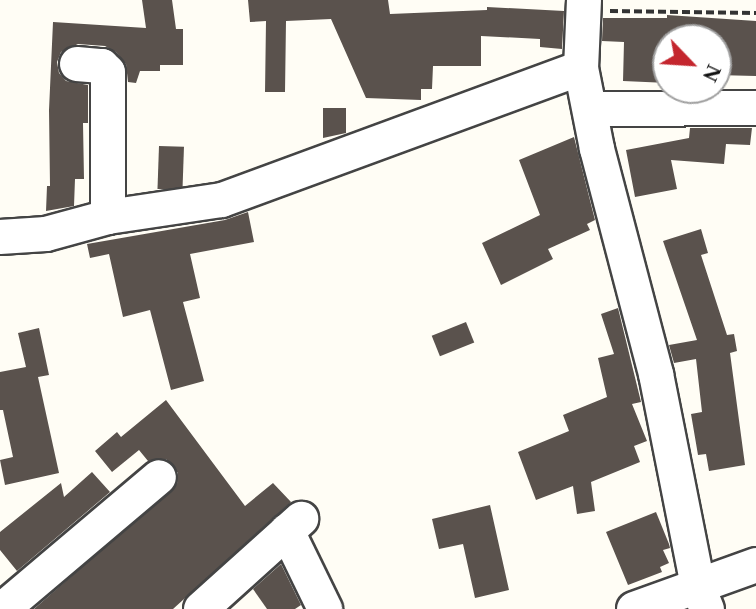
<!DOCTYPE html>
<style>
body{margin:0}
#map{position:relative;width:756px;height:609px;overflow:hidden;background:#fffdf5;font-family:"Times New Roman",serif}
div>[style]{position:absolute}
[style*='--x']{left:calc(var(--x)*1px);top:calc(var(--y)*1px);width:calc(var(--w)*1px);rotate:calc(var(--a)*1deg)}
.building>*{inset:0;background:#5a524d;transform-origin:0 0}
.path>*{height:4px;margin-top:-2px;transform-origin:0;background:repeating-linear-gradient(90deg,#333 0 8px,transparent 0 12px)}
.roads{filter:drop-shadow(2px 0 #444) drop-shadow(-2px 0 #444) drop-shadow(0 2px #444) drop-shadow(0 -2px #444)}
.minor>*{height:34px;margin:-17px;padding:0 17px;transform-origin:17px;border-radius:17px;background:#fff}
span{translate:-50% -50%;white-space:nowrap;text-align:center;line-height:1.15;-webkit-text-stroke:8px #fff;paint-order:stroke}
.north{position:absolute;left:652px;top:24px;width:80px;height:80px;box-sizing:border-box;background:#fff;border:2px solid #a0a0a0;border-radius:50%;rotate:115deg;font-size:22px;font-weight:700;line-height:32px;text-align:center;color:#111}
.north::after{content:'';display:block;margin:auto;width:28px;height:36px;background:#c4262e;clip-path:polygon(50% 0,100% 100%,50% 72%,0 100%)}
</style>
<div id="map">
<div class="building">
<div style="clip-path:polygon(142px 0,172px 0,176px 29px,183px 29px,183px 65px,160px 65px,160px 71px,140px 71px,136px 83px,128px 82px,126px 64px,116px 52px,105px 46px,78px 44px,61px 52px,57px 62px,59px 73px,66px 81px,88px 85px,88px 123px,83px 123px,84px 179px,75px 179px,74px 206px,46px 211px,47px 186px,50px 186px,49px 110px,53px 22px,146px 28px)"></div>
<div style="clip-path:polygon(248px 0,388px 0,390px 14px,487px 10px,487px 7px,564px 11px,562px 49px,540px 47px,540px 39px,481px 36px,481px 66px,433px 66px,432px 89px,421px 89px,421px 100px,366px 98px,331px 19px,286px 21px,285px 92px,265px 92px,266px 21px,250px 22px)"></div>
<div style="clip-path:polygon(667px 15px,756px 21px,756px 76px,716px 75px,716px 40px,668px 40px,668px 83px,623px 81px,624px 42px,602px 41px,603px 18px,667px 18px)"></div>
<div style="clip-path:polygon(323px 108px,346px 108px,346px 133px,323px 138px)"></div>
<div style="clip-path:polygon(690px 128px,752px 128px,750px 145px,726px 144px,724px 164px,671px 160px,677px 189px,635px 197px,626px 150px,689px 138px)"></div>
<div style="clip-path:polygon(574px 137px,595px 220px,587px 224px,590px 230px,548px 249px,553px 259px,501px 285px,482px 243px,540px 215px,519px 160px)"></div>
<div style="left:159px;top:146px;width:25px;height:43px;rotate:2deg"></div>
<div style="clip-path:polygon(248px 212px,254px 242px,190px 254px,200px 298px,183px 302px,204px 381px,171px 390px,150px 310px,123px 317px,109px 254px,90px 258px,87px 244px,225px 220px)"></div>
<div style="clip-path:polygon(701px 229px,708px 253px,701px 255px,727px 335px,734px 334px,737px 351px,730px 353px,745px 465px,709px 471px,706px 454px,698px 455px,691px 414px,702px 412px,696px 359px,674px 363px,669px 345px,697px 340px,663px 241px)"></div>
<div style="clip-path:polygon(618px 308px,641px 402px,632px 404px,647px 441px,634px 446px,640px 462px,591px 482px,595px 511px,577px 514px,573px 486px,536px 500px,518px 452px,569px 431px,563px 415px,607px 397px,598px 358px,614px 354px,601px 314px)"></div>
<div style="left:466px;top:322px;width:22px;height:37px;rotate:68deg"></div>
<div style="clip-path:polygon(39px 328px,49px 375px,38px 377px,59px 473px,5px 485px,0 460px,13px 457px,3px 410px,0 410px,0 372px,26px 367px,18px 333px)"></div>
<div style="clip-path:polygon(166px 400px,245px 506px,273px 483px,291px 502px,173px 609px,34px 609px,177px 484px,178px 473px,166px 459px,148px 461px,139px 450px,112px 472px,95px 451px,117px 432px,121px 437px)"></div>
<div style="clip-path:polygon(92px 472px,110px 492px,17px 571px,0 550px,0 532px,61px 483px,64px 497px)"></div>
<div style="clip-path:polygon(490px 505px,509px 590px,475px 598px,463px 544px,439px 549px,432px 519px)"></div>
<div style="clip-path:polygon(656px 512px,669px 544px,670px 548px,663px 550px,669px 563px,660px 567px,662px 572px,628px 585px,606px 532px)"></div>
<div style="clip-path:polygon(281px 564px,301px 605px,295px 609px,267px 609px,253px 589px)"></div>
</div>
<div class="path">
<div style="--x:610;--y:11;--w:146;--a:0.8"></div>
</div>
<div class="roads">
<div class="minor">
<div style="--x:584;--y:0;--w:68;--a:92.5"></div>
<div style="--x:581;--y:68;--w:83;--a:78.8"></div>
<div style="--x:597;--y:149;--w:233;--a:75.3"></div>
<div style="--x:656;--y:374;--w:217;--a:78.8"></div>
<div style="--x:698;--y:587;--w:24;--a:68"></div>
<div style="--x:77;--y:64;--w:25;--a:5"></div>
<div style="--x:102;--y:66;--w:8;--a:45"></div>
<div style="--x:108;--y:72;--w:145;--a:90"></div>
<div style="--x:590;--y:109;--w:166;--a:-0.3"></div>
<div style="--x:0;--y:237;--w:46;--a:-3.7"></div>
<div style="--x:46;--y:234;--w:64;--a:-15.3"></div>
<div style="--x:108;--y:217;--w:115;--a:-8.5"></div>
<div style="--x:222;--y:200;--w:382;--a:-20.2"></div>
<div style="--x:287;--y:531;--w:87;--a:64"></div>
<div style="--x:3;--y:609;--w:204;--a:-40.2"></div>
<div style="--x:201;--y:609;--w:135;--a:-42"></div>
<div style="--x:634;--y:609;--w:130;--a:-19.8"></div>
</div>
</div>
<div class="north">N</div>
</div>
